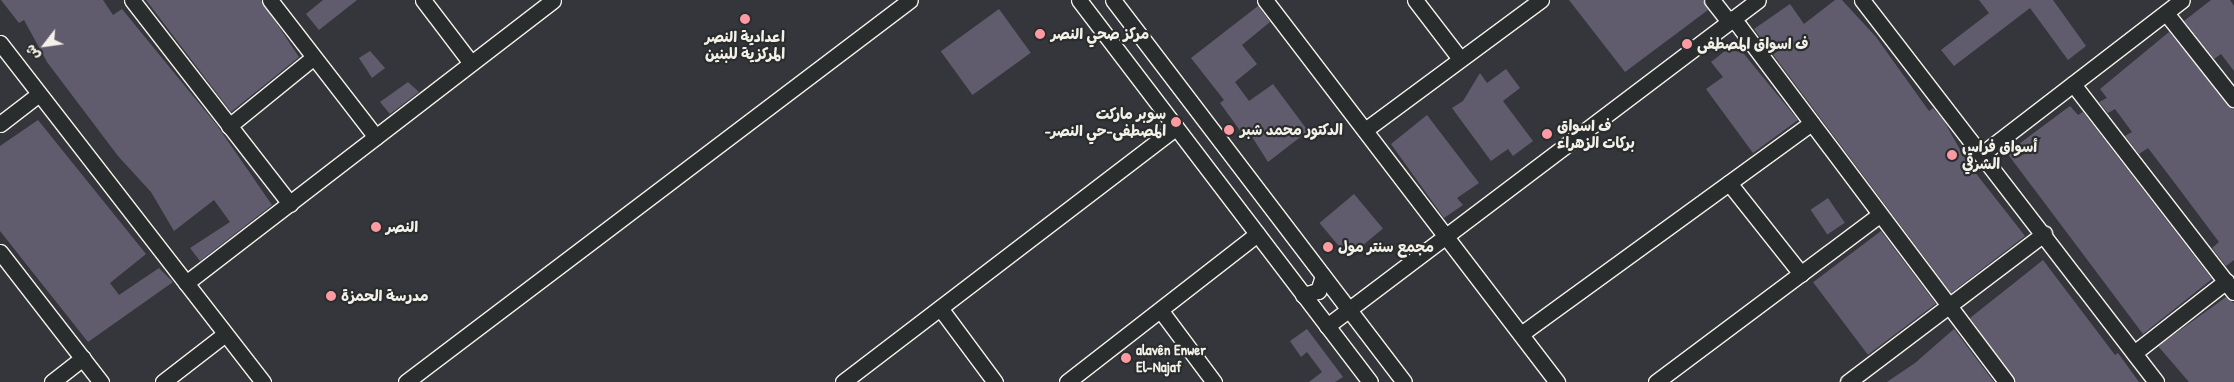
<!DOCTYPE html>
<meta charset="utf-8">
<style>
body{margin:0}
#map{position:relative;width:2234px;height:382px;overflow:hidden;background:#35363b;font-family:"Patrick Hand","Playpen Sans Arabic",sans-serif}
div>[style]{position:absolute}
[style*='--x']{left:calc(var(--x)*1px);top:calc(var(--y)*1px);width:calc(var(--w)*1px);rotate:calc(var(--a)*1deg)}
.building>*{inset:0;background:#605c6e;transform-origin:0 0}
.roads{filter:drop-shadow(1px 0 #f4f1e8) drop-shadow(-1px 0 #f4f1e8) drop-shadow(0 1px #f4f1e8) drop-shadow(0 -1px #f4f1e8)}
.minor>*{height:15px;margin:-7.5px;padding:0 7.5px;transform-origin:7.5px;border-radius:7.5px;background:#2a2d2e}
.dots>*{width:14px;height:14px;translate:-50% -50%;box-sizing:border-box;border:2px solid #2a2d2e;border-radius:50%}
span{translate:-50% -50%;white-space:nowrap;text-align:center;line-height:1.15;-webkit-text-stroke:4.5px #2a2d2e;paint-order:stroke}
.poi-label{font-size:15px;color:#f4f1e8;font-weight:700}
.left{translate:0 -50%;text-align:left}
.right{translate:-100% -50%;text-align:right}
.north{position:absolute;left:20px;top:20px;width:50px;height:50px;-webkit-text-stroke:4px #2a2d2e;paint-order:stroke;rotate:240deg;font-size:14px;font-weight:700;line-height:20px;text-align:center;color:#f4f1e8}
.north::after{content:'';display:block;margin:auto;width:18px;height:22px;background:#f4f1e8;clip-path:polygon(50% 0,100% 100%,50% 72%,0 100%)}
</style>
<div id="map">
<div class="building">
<div style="clip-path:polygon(1px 0,103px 0,113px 15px,122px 9px,216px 124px,272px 205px,200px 261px,190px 248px,230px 222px,214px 200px,174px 231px,151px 192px,118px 156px,47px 62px,24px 20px,19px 23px)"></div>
<div style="clip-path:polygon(146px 0,261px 0,299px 57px,231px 112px)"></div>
<div style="clip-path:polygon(323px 0,357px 0,319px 30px,306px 14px)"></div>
<div style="clip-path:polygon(1569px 0,1703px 0,1708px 10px,1625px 72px)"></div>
<div style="clip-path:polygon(1835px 0,1842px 0,1876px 37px,1929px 111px,1933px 108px,1944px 121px,1967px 162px,2025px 236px,1951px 293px,1754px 29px,1790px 4px,1804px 24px)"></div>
<div style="clip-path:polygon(1979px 0,2053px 0,2086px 46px,2068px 60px,2030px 8px,1954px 66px,1941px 50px,1989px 13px)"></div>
<div style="clip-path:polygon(2211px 0,2230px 0,2234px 6px,2234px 71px,2221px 54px,2214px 59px,2184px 21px)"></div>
<div style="clip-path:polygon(1258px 6px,1270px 22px,1242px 45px,1257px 64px,1235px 82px,1249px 101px,1273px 84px,1308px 131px,1268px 162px,1249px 132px,1244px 136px,1220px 103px,1224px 100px,1191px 58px)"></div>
<div style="left:999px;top:9px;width:54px;height:72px;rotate:54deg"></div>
<div style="clip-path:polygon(2169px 32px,2234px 110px,2234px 260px,2226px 266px,2212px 248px,2219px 242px,2177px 186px,2148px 148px,2139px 154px,2125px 136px,2132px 132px,2115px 109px,2108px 113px,2099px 102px,2107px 98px,2100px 89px)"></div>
<div style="clip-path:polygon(1735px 43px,1798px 120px,1753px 153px,1706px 89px,1723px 77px,1711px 62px)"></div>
<div style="clip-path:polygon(370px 51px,385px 68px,372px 78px,359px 58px)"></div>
<div style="clip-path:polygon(1506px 69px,1520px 88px,1503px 101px,1533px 141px,1513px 156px,1508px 149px,1491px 161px,1452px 108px,1463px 101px,1480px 73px,1487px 83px)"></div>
<div style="clip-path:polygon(408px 82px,419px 92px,390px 114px,380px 102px)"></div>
<div style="clip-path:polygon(2070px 106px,2078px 115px,2083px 112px,2212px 279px,2143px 334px,2007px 153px)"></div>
<div style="clip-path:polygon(1427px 115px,1479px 183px,1457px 198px,1463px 205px,1444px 218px,1391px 144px)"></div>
<div style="clip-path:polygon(38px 120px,146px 254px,110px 283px,119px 295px,159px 268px,173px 282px,88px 342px,0 231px,0 146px)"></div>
<div style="left:1354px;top:194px;width:45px;height:45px;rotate:50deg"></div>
<div style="left:1828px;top:198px;width:30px;height:21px;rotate:56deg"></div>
<div style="left:1881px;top:231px;width:91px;height:85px;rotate:53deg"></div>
<div style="clip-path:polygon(2043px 260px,2115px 355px,2118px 353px,2139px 382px,2015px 382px,1970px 318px)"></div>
<div style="clip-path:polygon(2226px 297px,2234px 303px,2234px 382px,2189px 382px,2158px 346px)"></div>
<div style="clip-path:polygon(1307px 329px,1343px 377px,1335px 382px,1309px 382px,1322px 372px,1307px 352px,1301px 357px,1290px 341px)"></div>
<div style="clip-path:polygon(1954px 329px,1994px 382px,1887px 382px,1915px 363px)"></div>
</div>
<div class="roads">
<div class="minor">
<div style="--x:132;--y:0;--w:258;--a:52.2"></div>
<div style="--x:270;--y:0;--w:173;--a:52.3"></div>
<div style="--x:423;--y:0;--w:79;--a:52.7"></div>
<div style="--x:1079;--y:0;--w:480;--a:52.7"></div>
<div style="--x:1113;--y:0;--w:480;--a:52.7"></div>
<div style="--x:1265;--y:0;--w:481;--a:52.6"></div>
<div style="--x:1415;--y:0;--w:71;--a:52.5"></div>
<div style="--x:1712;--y:0;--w:28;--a:52"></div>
<div style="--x:1862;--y:0;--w:482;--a:52.4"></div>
<div style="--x:2166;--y:13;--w:110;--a:51.7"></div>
<div style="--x:1733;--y:18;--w:455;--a:53.1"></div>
<div style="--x:0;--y:43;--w:429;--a:52.2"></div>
<div style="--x:2073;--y:84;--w:263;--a:52.3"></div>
<div style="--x:0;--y:124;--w:49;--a:-37.6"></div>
<div style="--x:229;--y:126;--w:109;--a:-39.1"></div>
<div style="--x:1365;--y:130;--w:219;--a:-36.5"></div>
<div style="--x:1982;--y:154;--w:252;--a:-37.6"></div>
<div style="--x:1729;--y:183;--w:116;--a:51.6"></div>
<div style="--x:0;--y:252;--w:165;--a:52.2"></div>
<div style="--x:186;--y:283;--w:463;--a:-37.6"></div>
<div style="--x:1303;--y:295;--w:16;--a:-15"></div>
<div style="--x:1318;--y:291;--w:16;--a:-72"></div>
<div style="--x:940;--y:308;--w:92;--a:53.4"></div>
<div style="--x:1161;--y:311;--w:89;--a:53.3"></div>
<div style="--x:1327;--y:326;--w:540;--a:-37.1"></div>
<div style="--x:1521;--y:334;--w:359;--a:-36"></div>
<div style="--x:2134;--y:353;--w:117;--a:-38"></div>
<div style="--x:52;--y:382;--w:39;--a:-38"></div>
<div style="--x:163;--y:382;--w:78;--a:-37.7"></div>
<div style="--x:406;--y:382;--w:632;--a:-37.16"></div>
<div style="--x:843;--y:382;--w:419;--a:-37.4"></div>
<div style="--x:1067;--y:382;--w:241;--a:-37.9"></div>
<div style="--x:1656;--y:382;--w:277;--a:-36.8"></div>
<div style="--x:1848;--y:382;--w:246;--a:-37.1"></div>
</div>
</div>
<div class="dots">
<div style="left:745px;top:19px;background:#ff9aa2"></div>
<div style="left:1040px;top:34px;background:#ff9aa2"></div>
<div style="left:1687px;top:44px;background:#ff9aa2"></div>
<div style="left:1176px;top:122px;background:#ff9aa2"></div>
<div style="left:1229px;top:130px;background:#ff9aa2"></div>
<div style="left:1547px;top:134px;background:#ff9aa2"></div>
<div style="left:1952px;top:155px;background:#ff9aa2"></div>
<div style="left:376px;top:227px;background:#ff9aa2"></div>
<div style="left:1328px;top:247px;background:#ff9aa2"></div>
<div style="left:331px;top:296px;background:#ff9aa2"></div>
<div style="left:1126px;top:358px;background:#ff9aa2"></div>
</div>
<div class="poi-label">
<span class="left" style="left:1051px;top:34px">مركز صحي النصر</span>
<span style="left:745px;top:45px">اعدادية النصر<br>المركزية للبنين</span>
<span class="left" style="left:1697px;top:44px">ف اسواق المصطفى</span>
<span class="right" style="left:1166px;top:122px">سوبر ماركت<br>-المصطفى-حي النصر</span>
<span class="left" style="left:1557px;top:134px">ف اسواق<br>بركات الزهراء</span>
<span class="left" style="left:1240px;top:130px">الدكتور محمد شبر</span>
<span class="left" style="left:1962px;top:155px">أسواق فراس<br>الشرقي</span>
<span class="left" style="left:386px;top:227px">النصر</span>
<span class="left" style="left:1338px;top:247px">مجمع سنتر مول</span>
<span class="left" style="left:341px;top:296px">مدرسة الحمزة</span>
<span class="left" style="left:1136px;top:358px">alavên Enwer<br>El-Najaf</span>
</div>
<div class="north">ش</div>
</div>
